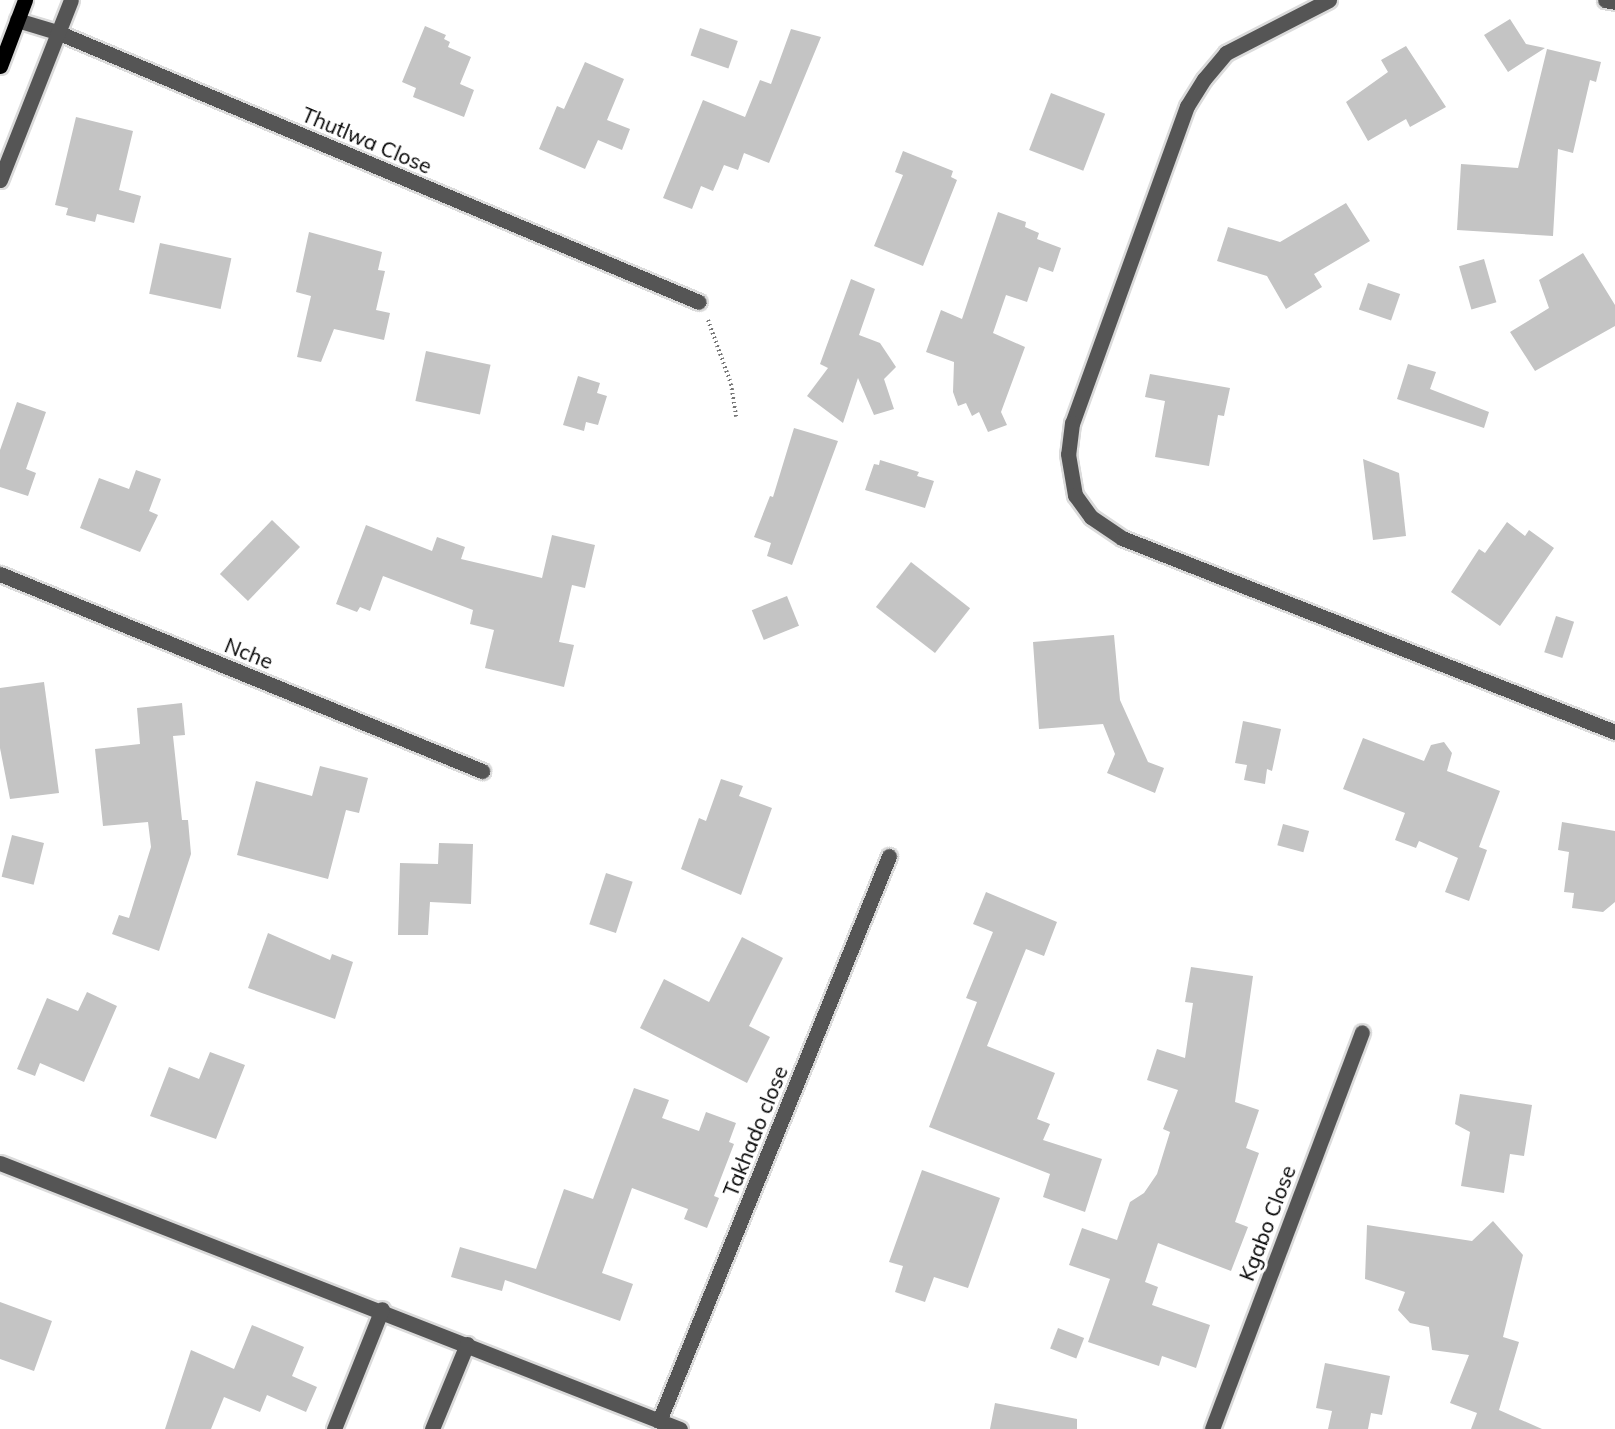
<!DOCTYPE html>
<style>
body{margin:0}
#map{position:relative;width:1615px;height:1429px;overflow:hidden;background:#fff;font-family:Mulish,sans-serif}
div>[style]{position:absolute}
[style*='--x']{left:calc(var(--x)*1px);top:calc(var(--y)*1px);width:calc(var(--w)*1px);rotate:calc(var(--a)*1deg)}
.building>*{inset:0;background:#c4c4c4;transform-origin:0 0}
.path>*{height:4px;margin-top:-2px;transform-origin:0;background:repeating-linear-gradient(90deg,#777 0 1.5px,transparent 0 4.5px)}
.roads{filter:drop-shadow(2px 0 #dbdbdb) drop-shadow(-2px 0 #dbdbdb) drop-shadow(0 2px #dbdbdb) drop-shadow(0 -2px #dbdbdb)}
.minor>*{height:15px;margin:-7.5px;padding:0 7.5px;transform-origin:7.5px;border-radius:7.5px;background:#555}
.major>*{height:15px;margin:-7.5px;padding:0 7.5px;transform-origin:7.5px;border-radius:7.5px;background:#000}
span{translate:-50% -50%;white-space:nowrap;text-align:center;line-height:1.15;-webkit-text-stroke:6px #fff;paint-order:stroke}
.street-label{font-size:21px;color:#000}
</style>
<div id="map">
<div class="building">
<div style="clip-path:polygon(1510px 19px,1526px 44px,1545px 48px,1508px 72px,1484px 35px)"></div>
<div style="clip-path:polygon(425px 26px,446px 35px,444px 39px,450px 42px,448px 47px,471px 57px,460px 84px,474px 90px,464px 117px,413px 97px,416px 88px,402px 82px)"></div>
<div style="left:700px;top:28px;width:40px;height:29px;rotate:19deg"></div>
<div style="clip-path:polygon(791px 29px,821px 37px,769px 163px,744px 153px,738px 170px,724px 165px,713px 191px,701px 186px,692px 209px,663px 198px,703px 100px,745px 117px,760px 80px,771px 84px)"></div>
<div style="clip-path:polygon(1406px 46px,1446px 107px,1410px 127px,1406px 119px,1368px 141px,1346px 102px,1388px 72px,1381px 60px)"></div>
<div style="clip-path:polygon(1547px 49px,1601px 62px,1596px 82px,1590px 80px,1573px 153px,1558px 149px,1553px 236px,1457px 230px,1461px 164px,1518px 168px)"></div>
<div style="clip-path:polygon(585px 62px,624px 79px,607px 120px,630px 129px,622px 150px,598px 140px,585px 169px,539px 149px,557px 106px,564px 109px)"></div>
<div style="left:1051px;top:93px;width:58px;height:61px;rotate:21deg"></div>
<div style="clip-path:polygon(76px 117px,133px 131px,119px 190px,141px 196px,134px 223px,97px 214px,95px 222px,66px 215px,68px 208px,55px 205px)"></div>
<div style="clip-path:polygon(903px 151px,953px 171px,951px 177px,957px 180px,923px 266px,874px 246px,903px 175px,895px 172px)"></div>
<div style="clip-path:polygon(1346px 203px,1370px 241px,1314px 274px,1322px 287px,1286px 309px,1267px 276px,1217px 261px,1228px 227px,1280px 242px)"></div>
<div style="clip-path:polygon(998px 212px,1026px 222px,1025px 227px,1039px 233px,1037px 239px,1061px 248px,1053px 272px,1039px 267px,1027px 302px,1006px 295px,993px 333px,1025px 347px,1001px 412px,1007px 425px,988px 432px,979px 412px,972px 416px,966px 403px,958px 406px,953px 392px,954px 362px,926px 352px,941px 310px,962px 319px)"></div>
<div style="clip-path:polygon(309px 232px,382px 252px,378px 270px,385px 271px,376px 310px,390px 313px,384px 340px,334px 329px,321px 362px,297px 357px,311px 296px,296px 292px)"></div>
<div style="left:160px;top:243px;width:73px;height:52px;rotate:12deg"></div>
<div style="clip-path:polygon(1583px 253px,1615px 305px,1615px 326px,1535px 371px,1510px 332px,1549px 308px,1539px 280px)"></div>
<div style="left:1484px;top:259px;width:45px;height:26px;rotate:74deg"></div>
<div style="clip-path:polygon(851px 279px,875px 289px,859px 335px,880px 343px,896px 367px,884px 379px,894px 409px,874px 415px,858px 378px,843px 423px,807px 396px,828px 368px,820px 364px)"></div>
<div style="left:1368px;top:283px;width:34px;height:28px;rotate:19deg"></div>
<div style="left:426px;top:351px;width:66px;height:51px;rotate:12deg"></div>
<div style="clip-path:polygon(1408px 364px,1436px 372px,1430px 389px,1489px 412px,1484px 428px,1397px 399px)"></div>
<div style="clip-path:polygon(1150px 374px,1230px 388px,1224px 416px,1218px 415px,1209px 466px,1155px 457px,1165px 401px,1145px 397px)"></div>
<div style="clip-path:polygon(578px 376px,600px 383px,597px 393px,607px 396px,598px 425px,586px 422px,584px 431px,563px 425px)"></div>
<div style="clip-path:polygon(17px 402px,46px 412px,26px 469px,36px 473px,28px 496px,0 487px,0 450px)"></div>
<div style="clip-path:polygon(794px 428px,838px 441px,792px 565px,767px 556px,771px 543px,754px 537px,770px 496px,773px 497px)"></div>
<div style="clip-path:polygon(1363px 459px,1399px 473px,1406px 536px,1373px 540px)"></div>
<div style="clip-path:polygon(880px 460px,919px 472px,917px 476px,934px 481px,925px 508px,865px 490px,874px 464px,879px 465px)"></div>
<div style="clip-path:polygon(136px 470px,161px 479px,149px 511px,158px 515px,140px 552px,80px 528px,99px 478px,129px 489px)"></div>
<div style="left:272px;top:520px;width:39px;height:75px;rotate:44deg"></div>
<div style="clip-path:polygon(1507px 522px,1525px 536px,1529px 530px,1554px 548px,1500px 626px,1451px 592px,1479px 549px,1485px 553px)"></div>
<div style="clip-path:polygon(366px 525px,432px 551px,437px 537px,465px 547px,461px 559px,542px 578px,552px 535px,595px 545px,585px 588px,572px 585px,559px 642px,574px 645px,564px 687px,485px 668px,494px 630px,470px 624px,473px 610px,383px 576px,370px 611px,360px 607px,357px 612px,336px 604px)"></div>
<div style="left:911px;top:562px;width:75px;height:57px;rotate:38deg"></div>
<div style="left:787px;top:596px;width:32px;height:38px;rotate:68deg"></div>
<div style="left:1556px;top:616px;width:19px;height:38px;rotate:18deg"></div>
<div style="clip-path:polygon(1114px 635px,1120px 700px,1148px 762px,1164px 768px,1155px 793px,1107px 773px,1115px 754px,1103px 724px,1039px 729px,1033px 642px)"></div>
<div style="clip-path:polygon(44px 682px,59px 793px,10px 799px,0 748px,0 688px)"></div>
<div style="clip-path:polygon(182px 703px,185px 735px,173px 736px,182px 820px,188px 820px,191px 854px,159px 951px,112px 934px,119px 915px,129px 918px,151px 847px,148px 822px,103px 826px,95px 749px,140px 744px,137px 708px)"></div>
<div style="clip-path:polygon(1243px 721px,1281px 729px,1272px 771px,1267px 769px,1265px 784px,1244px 780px,1247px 765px,1235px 763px)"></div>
<div style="clip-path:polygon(1363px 738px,1424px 761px,1431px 745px,1444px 742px,1452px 753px,1447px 771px,1500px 791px,1479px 847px,1487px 850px,1469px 901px,1445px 892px,1458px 858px,1419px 841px,1416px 848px,1395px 840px,1405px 813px,1343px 789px)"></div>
<div style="clip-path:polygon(320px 766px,368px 778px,359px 813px,346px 810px,328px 879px,237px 855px,256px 781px,312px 796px)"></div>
<div style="clip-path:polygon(721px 779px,743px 786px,739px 796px,772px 808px,741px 895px,681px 869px,699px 818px,706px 821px)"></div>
<div style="clip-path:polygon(1562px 822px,1615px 831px,1615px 902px,1603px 912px,1572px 908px,1574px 893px,1564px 892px,1569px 852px,1558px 850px)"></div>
<div style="left:1283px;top:824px;width:27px;height:22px;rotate:15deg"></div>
<div style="left:12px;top:835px;width:33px;height:43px;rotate:14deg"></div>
<div style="clip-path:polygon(439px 843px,473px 844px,471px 904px,430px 902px,428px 935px,398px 935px,400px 863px,438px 864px)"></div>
<div style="left:606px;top:873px;width:28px;height:54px;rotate:18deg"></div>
<div style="clip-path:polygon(986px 892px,1057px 922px,1044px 956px,1026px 949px,987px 1046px,1055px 1073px,1037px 1119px,1050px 1124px,1043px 1140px,1102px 1159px,1085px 1212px,1043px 1197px,1050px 1174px,929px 1127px,977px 1002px,966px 998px,993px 932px,973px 924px)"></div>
<div style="clip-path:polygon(268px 933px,330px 960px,332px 954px,353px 962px,335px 1019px,248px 988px)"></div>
<div style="clip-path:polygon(742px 937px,783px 958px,749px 1026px,770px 1037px,747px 1083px,640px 1028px,664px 979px,709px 1002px)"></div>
<div style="clip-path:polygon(1191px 967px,1253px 976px,1235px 1102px,1259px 1110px,1246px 1148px,1259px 1153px,1235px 1222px,1248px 1227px,1231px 1271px,1158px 1243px,1145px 1282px,1158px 1287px,1152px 1305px,1210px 1325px,1196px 1368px,1162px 1356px,1159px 1366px,1088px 1342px,1110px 1279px,1069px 1265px,1082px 1228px,1117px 1240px,1130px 1202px,1144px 1193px,1157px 1174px,1170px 1132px,1163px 1129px,1178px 1090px,1147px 1080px,1157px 1049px,1185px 1058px,1193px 1003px,1185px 1002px)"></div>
<div style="clip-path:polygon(87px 992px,117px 1006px,84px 1082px,40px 1063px,35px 1076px,17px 1069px,47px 998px,78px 1011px)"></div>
<div style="clip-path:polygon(210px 1052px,245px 1065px,216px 1139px,150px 1116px,169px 1067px,199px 1079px)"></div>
<div style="clip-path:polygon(634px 1088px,669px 1100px,662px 1118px,699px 1131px,706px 1112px,736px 1123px,729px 1142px,734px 1144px,714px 1196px,719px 1198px,707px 1228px,684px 1219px,688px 1209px,632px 1188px,602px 1273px,633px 1284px,620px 1321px,505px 1280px,502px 1291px,451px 1277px,460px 1247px,536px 1269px,564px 1189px,593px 1199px)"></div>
<div style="clip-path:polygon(1460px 1094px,1532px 1105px,1524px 1156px,1510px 1154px,1504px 1193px,1461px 1186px,1470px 1132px,1455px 1124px)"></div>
<div style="clip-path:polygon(922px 1170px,1000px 1198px,968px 1288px,934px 1277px,925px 1302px,895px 1292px,903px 1266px,889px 1262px)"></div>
<div style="clip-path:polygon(1493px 1221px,1523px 1255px,1503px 1337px,1519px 1342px,1499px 1410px,1542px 1429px,1471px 1429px,1477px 1413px,1450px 1403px,1469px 1355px,1432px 1350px,1429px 1327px,1410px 1323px,1398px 1310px,1405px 1292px,1365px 1279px,1367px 1225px,1472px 1241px)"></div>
<div style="clip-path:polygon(0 1302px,52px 1321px,34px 1371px,0 1359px)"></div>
<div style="clip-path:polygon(252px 1325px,304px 1347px,292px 1376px,317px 1387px,306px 1412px,267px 1395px,260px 1412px,224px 1397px,211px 1429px,165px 1429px,191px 1350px,234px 1369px)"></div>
<div style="left:1058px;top:1328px;width:28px;height:22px;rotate:21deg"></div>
<div style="clip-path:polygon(1325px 1363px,1390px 1376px,1382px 1415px,1371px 1413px,1368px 1429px,1328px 1429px,1332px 1411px,1316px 1408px)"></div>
<div style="clip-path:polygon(995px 1403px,1077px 1419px,1077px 1429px,990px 1429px)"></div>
</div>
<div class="path">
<div style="--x:708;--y:320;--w:68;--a:70.2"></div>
<div style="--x:731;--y:384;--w:33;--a:81"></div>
</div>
<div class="roads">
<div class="minor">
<div style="--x:1329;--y:0;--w:116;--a:152.8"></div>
<div style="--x:1226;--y:53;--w:34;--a:130"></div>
<div style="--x:1204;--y:79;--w:32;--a:122"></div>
<div style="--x:1187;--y:106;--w:337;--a:109.9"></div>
<div style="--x:1072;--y:423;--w:31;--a:97"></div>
<div style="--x:1068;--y:454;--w:42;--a:80.3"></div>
<div style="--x:1075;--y:495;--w:27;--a:54"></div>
<div style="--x:1091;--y:517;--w:37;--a:34"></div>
<div style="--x:1122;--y:538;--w:530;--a:21.48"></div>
<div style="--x:1605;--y:0;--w:10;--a:11"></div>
<div style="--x:17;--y:20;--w:42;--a:16.7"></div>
<div style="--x:57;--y:32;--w:696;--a:22.81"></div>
<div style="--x:0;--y:180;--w:193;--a:-68.5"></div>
<div style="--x:0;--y:574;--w:521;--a:22.23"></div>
<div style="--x:0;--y:1163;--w:730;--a:21.36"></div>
<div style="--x:659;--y:1421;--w:610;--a:-67.85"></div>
<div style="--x:334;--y:1429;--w:129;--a:-68.2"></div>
<div style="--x:432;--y:1429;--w:92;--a:-67.6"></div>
<div style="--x:1212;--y:1429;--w:424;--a:-69.3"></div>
</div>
<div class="major">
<div style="--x:0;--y:66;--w:71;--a:-69.3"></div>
</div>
</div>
<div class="street-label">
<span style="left:367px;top:140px;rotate:23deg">Thutlwa Close</span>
<span style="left:249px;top:653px;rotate:22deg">Nche</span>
<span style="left:755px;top:1131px;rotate:-68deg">Takhado close</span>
<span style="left:1267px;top:1223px;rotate:-69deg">Kgabo Close</span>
</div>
</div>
